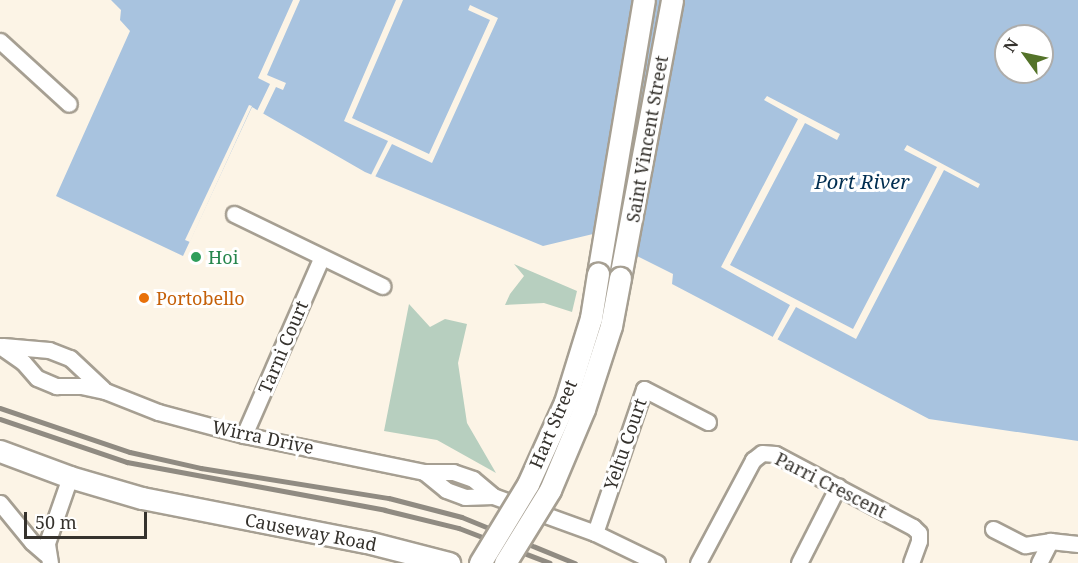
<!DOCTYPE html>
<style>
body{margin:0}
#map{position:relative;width:1078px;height:563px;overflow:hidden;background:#fcf4e6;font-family:"Noto Serif",serif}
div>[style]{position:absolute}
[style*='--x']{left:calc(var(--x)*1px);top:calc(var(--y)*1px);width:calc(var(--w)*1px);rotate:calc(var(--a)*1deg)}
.green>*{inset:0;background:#b7cfbf}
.water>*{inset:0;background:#a8c3df}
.pier>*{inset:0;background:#fcf4e6}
.roads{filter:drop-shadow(2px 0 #a69f92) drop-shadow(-2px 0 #a69f92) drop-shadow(0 2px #a69f92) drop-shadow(0 -2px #a69f92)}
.street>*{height:15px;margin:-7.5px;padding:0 7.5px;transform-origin:7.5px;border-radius:7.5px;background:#fff}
.secondary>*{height:21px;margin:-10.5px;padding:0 10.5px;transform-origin:10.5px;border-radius:10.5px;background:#fff}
.rail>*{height:4.5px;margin:-2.25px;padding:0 2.25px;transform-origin:2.25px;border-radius:2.25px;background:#908b82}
.bridges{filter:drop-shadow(2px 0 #a69f92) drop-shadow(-2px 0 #a69f92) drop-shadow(0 2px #a69f92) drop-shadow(0 -2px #a69f92)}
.secondary-bridge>*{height:21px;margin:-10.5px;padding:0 10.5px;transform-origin:10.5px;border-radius:10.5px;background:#fff}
.dots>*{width:16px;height:16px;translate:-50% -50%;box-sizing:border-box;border:3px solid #fff;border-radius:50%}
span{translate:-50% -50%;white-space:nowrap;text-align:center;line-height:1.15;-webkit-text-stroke:6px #fff;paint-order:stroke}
.street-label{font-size:18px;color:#35322d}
.leisure-label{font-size:18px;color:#27864d}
.left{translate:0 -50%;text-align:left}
.food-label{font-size:18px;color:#c56008}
.water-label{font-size:20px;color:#012e51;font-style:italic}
.north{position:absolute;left:994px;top:24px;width:60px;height:60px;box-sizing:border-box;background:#fff;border:2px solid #aeadab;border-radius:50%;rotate:303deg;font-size:16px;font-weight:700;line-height:24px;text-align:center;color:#35322d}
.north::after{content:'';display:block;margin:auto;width:21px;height:27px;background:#547329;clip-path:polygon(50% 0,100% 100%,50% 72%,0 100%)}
.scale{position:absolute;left:24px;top:512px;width:123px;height:27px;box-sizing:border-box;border:3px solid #35322d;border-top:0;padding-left:8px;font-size:18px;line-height:21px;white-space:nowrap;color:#35322d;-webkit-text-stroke:4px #fff;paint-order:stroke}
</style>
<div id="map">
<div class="green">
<div style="clip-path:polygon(514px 264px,577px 291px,572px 312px,544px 303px,505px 305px,510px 294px,524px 276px)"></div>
<div style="clip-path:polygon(409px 304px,430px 327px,445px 319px,467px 324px,458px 363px,467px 423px,496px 473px,437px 440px,384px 431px)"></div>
</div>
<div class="water">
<div style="clip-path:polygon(evenodd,111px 0,1078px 0,1078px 441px,929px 419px,672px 284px,673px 274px,593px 234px,543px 246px,365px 172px,252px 107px,183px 256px,56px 196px,130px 31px,120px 20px,121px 10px,111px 0,1006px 36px,1042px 36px,1042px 72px,1006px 72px,1006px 36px)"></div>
</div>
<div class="pier">
<div style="clip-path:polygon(293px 0,300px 0,267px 75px,286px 83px,283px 90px,276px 87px,263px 114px,257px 111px,270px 84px,258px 78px)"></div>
<div style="clip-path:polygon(396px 0,403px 0,352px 118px,429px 154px,490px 20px,468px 10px,470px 5px,498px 18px,432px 163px,392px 144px,375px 177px,371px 175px,388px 141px,344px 121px)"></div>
<div style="clip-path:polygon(767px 96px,840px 134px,837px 140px,805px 123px,730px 265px,853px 329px,937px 167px,904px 150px,907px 145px,980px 184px,978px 188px,944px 170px,856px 339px,796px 307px,776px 342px,771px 340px,790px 305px,721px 267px,798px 119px,764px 100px)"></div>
<div style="clip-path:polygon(249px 105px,252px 106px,190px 242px,185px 240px)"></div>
</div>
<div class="roads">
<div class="street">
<div style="--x:0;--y:41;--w:93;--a:42.4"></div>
<div style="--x:234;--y:214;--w:165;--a:25.9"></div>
<div style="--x:0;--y:346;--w:28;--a:35"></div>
<div style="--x:23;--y:362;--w:21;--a:49"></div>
<div style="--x:37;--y:378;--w:21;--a:23"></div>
<div style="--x:56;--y:386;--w:25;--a:0"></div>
<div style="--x:81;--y:386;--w:25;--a:12"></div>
<div style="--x:105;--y:391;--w:57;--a:21.6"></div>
<div style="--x:158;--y:412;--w:89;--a:15"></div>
<div style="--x:244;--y:435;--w:184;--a:11.6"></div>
<div style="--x:424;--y:472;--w:29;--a:0"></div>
<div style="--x:453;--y:472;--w:21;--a:19"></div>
<div style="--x:473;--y:479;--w:26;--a:40"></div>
<div style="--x:3;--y:346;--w:46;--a:5"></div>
<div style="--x:49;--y:350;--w:22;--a:21"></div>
<div style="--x:70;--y:358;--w:45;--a:43.2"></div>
<div style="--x:244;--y:435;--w:192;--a:-66.4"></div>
<div style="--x:424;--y:472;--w:28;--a:39"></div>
<div style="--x:446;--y:490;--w:20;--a:20"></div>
<div style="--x:465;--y:497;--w:28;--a:-2"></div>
<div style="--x:493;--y:496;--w:109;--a:19.9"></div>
<div style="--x:595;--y:533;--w:69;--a:25.8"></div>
<div style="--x:0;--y:503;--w:50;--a:50.6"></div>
<div style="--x:32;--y:542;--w:18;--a:41"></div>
<div style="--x:993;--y:529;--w:36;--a:27"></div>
<div style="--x:1025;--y:545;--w:25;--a:-9"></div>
<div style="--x:595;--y:533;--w:152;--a:-71.2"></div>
<div style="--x:644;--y:389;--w:72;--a:27.3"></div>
<div style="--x:50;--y:563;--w:20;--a:-99"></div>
<div style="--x:47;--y:543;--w:70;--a:-70.8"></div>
<div style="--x:698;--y:563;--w:117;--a:-61.9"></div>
<div style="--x:753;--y:460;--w:11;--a:-38"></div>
<div style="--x:762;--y:453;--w:13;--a:4"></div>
<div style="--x:775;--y:454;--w:156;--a:27.9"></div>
<div style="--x:913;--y:527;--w:8;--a:45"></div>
<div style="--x:919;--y:533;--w:8;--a:90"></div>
<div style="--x:919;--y:541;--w:23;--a:110"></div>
<div style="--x:799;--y:563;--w:86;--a:-63.1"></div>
<div style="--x:1039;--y:563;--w:25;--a:-63"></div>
<div style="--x:1050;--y:541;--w:28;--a:6"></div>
</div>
<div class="secondary">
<div style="--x:598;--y:274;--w:278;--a:-80.5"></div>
<div style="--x:620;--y:278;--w:283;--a:-79.4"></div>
<div style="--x:0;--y:451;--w:75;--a:20.4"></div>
<div style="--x:70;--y:477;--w:75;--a:16.3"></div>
<div style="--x:142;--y:498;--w:229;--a:11.1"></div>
<div style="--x:367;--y:542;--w:85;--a:14.4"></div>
</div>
</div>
<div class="rail">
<div style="--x:0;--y:408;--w:137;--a:18.7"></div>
<div style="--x:130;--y:452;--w:73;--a:12.7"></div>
<div style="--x:201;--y:468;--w:190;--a:9.1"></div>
<div style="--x:389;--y:498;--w:75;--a:14.6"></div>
<div style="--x:462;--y:517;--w:122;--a:22.2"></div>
<div style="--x:0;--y:419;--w:134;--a:18.7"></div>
<div style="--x:127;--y:462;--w:262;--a:10.5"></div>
<div style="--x:385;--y:510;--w:76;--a:13.7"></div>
<div style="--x:459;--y:528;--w:97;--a:21"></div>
</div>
<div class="bridges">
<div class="secondary-bridge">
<div style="--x:480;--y:563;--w:92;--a:-58.7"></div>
<div style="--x:528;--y:484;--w:90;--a:-65.7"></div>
<div style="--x:565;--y:402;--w:88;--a:-72.8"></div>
<div style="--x:591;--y:318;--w:45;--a:-81"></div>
<div style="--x:505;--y:563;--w:86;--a:-58.3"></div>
<div style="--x:550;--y:490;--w:88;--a:-67.2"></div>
<div style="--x:584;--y:409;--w:87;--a:-72"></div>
<div style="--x:611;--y:326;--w:49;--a:-79.4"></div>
</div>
</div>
<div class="dots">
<div style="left:196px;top:257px;background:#2e9e5b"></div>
<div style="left:144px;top:298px;background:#e8710a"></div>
</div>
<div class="street-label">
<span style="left:647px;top:139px;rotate:-80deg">Saint Vincent Street</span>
<span style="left:283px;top:347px;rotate:-67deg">Tarni Court</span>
<span style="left:553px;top:424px;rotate:-67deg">Hart Street</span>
<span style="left:263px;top:437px;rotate:12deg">Wirra Drive</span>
<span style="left:625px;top:444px;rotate:-71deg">Yeltu Court</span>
<span style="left:831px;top:485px;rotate:27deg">Parri Crescent</span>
<span style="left:311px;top:532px;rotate:11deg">Causeway Road</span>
</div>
<div class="leisure-label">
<span class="left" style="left:208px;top:257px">Hoi</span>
</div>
<div class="food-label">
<span class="left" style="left:156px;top:298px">Portobello</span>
</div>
<div class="water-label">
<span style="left:862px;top:181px">Port River</span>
</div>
<div class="north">N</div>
<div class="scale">50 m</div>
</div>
